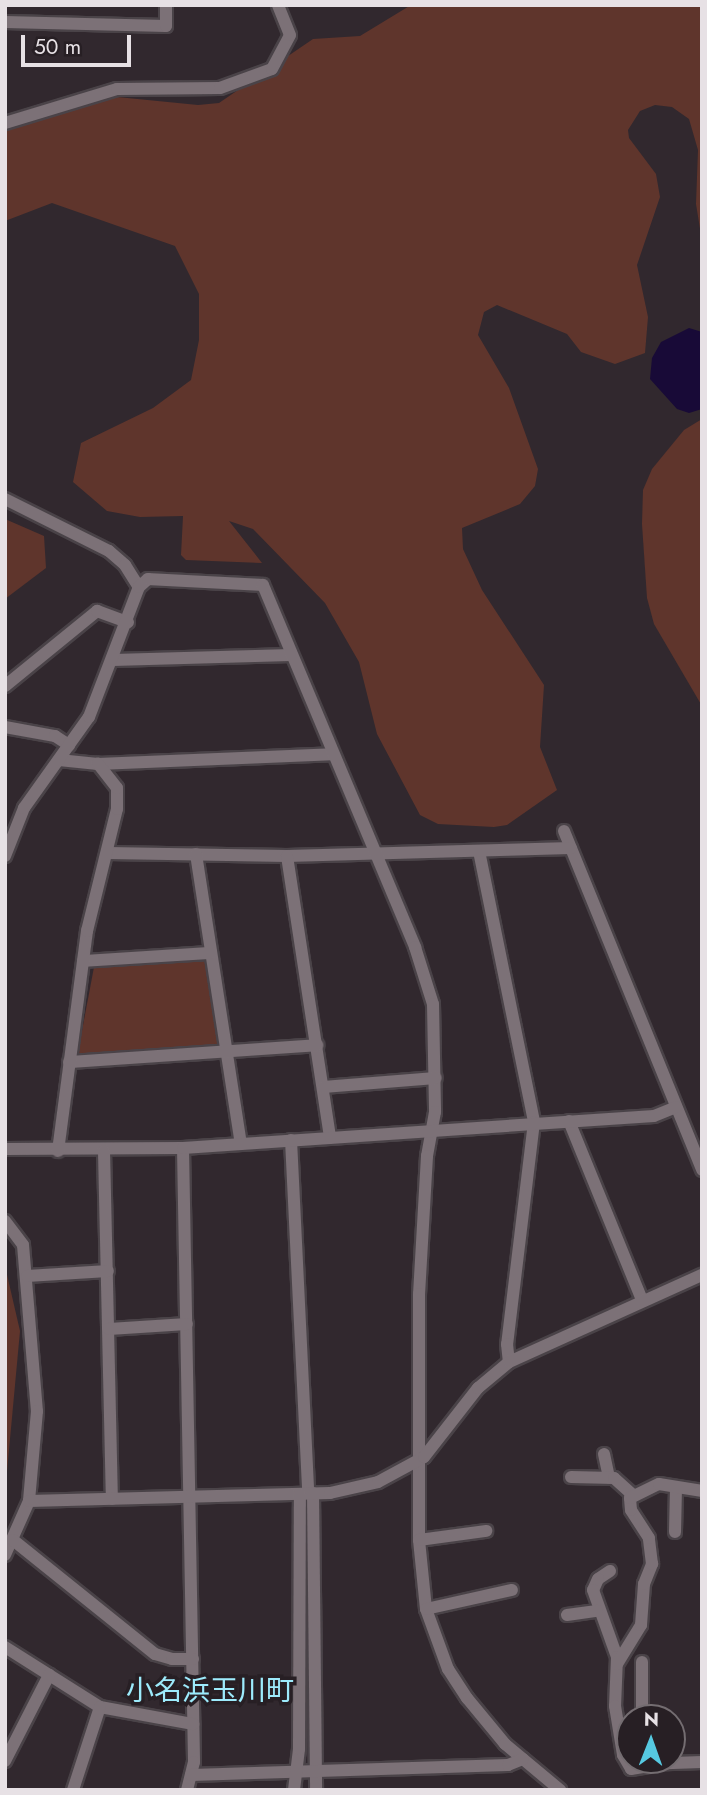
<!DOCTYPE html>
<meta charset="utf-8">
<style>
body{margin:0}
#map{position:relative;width:707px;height:1795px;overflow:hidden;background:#31282e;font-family:Jost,"Noto Sans JP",sans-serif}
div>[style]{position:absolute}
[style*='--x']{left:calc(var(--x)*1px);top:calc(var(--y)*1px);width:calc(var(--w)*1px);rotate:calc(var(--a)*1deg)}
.green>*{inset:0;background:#5f352c}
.water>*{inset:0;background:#180a37}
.roads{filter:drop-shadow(2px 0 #4a4348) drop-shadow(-2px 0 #4a4348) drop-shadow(0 2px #4a4348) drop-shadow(0 -2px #4a4348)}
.minor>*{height:12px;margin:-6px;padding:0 6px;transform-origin:6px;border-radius:6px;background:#7c7177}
span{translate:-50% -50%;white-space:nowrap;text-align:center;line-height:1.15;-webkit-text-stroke:7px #271f24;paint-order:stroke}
.quarter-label{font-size:28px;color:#9debfc}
.frame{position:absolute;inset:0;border:7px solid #e7e1e5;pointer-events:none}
.north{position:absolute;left:616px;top:1704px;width:70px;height:70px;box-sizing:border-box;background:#271f24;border:2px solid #746d71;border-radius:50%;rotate:1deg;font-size:19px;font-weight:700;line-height:28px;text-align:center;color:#e7e1e5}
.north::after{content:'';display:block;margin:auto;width:24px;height:32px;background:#56c9e1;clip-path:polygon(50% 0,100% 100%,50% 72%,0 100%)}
.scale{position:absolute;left:21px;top:35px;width:110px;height:32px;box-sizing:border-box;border:4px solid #e7e1e5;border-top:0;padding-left:9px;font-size:21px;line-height:24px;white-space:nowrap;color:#e7e1e5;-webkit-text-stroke:5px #271f24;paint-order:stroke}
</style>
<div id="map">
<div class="green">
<div style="clip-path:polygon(411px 5px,702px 5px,702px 241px,696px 204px,698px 150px,689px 119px,672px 107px,655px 105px,640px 111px,628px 130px,629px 138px,656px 174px,660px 197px,637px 265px,648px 317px,645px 353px,615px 364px,581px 352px,567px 334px,497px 305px,484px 312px,478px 335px,509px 388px,538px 469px,535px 486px,520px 504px,462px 528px,463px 549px,482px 590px,544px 685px,540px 747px,557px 790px,507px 825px,494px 827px,438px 824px,420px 815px,377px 734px,359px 662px,325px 603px,253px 529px,229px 521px,262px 563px,186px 560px,181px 555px,183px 516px,140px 517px,107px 511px,73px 482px,81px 443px,153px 408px,191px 380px,199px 340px,199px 294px,175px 246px,52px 203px,5px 221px,5px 129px,107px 96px,198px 105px,219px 103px,313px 39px,360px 36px)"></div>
<div style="clip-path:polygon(702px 419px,702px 706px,654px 624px,647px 598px,642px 524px,643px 490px,652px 469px,684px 430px)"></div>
<div style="clip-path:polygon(5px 519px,44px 536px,46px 568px,5px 599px)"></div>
<div style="clip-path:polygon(202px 959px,208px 962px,219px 1041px,215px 1047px,82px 1057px,78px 1052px,94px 967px)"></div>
<div style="clip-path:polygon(5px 1266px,20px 1331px,5px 1493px)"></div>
</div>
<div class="water">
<div style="clip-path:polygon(689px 328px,702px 332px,702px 409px,689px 413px,677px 409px,650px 379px,652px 358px,661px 342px)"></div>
</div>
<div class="roads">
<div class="minor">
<div style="--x:5;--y:22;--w:161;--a:1.4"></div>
<div style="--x:166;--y:26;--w:21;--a:-90"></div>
<div style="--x:5;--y:123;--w:117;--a:-16.9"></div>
<div style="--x:117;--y:89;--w:103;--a:-0.6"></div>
<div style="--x:220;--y:88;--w:55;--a:-20.1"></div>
<div style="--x:272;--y:69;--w:38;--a:-62"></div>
<div style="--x:290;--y:35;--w:32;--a:-112"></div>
<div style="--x:5;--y:499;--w:116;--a:26.6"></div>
<div style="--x:109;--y:551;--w:21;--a:41"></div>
<div style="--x:125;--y:565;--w:26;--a:58"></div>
<div style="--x:113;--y:660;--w:178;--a:-1.6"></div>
<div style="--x:5;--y:686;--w:119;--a:-39.2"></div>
<div style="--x:97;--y:611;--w:33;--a:20"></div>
<div style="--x:5;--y:727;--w:51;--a:10.2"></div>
<div style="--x:55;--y:736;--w:17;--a:33"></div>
<div style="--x:59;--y:760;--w:39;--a:6"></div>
<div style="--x:98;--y:764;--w:234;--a:-2.4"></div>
<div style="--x:564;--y:831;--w:366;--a:67.8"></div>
<div style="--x:479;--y:851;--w:277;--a:78.5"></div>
<div style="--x:534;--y:1122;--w:224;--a:96.9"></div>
<div style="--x:507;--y:1344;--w:18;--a:84"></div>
<div style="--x:108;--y:853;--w:179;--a:1"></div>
<div style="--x:287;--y:856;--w:284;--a:-1.6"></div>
<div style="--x:196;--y:854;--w:293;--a:81.2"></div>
<div style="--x:5;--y:856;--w:52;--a:-68.4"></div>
<div style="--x:24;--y:808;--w:112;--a:-54.5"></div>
<div style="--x:89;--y:717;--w:139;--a:-69"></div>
<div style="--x:139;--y:587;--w:12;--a:-42"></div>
<div style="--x:148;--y:579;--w:115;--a:3"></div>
<div style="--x:263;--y:585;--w:393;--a:67.2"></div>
<div style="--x:415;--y:947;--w:60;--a:72.5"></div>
<div style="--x:433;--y:1004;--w:108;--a:88.9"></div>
<div style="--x:435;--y:1112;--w:45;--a:100.3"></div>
<div style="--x:427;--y:1156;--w:138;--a:93.3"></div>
<div style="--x:419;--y:1294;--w:246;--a:90"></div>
<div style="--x:419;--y:1540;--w:69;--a:84.2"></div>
<div style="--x:426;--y:1609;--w:64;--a:69.9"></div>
<div style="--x:448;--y:1669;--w:35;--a:57"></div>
<div style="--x:467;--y:1698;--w:60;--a:50.4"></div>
<div style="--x:505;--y:1744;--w:72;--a:39.9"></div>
<div style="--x:287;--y:856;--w:285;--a:81.3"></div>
<div style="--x:83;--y:961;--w:128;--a:-3.6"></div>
<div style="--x:69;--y:1062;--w:249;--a:-3.9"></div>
<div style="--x:323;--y:1087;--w:113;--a:-4.6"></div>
<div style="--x:569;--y:1121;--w:193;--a:67.8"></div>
<div style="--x:291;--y:1140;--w:353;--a:87.2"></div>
<div style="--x:183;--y:1148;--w:614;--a:88.97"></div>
<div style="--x:194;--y:1762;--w:29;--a:104"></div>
<div style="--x:5;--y:1149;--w:178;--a:-0.3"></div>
<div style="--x:183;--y:1148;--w:472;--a:-3.9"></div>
<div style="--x:654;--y:1116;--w:24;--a:-22"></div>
<div style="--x:58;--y:1151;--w:222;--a:-82.5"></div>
<div style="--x:87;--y:931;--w:126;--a:-76.2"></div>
<div style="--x:117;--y:809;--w:21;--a:-90"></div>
<div style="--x:117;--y:788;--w:31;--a:-128"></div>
<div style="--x:104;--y:1151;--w:348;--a:88.7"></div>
<div style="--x:5;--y:1221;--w:30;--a:53"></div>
<div style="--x:23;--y:1245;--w:167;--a:85.2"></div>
<div style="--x:37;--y:1411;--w:90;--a:95.1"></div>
<div style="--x:29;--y:1501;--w:59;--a:114"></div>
<div style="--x:27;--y:1276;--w:81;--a:-3.5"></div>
<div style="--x:109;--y:1329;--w:78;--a:-3.7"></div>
<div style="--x:604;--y:1454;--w:24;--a:78"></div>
<div style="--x:571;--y:1477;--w:43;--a:1.3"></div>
<div style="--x:614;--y:1478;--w:25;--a:42"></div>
<div style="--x:313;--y:1493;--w:297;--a:89.4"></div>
<div style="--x:29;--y:1501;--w:301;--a:-1.5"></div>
<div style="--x:330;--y:1493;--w:49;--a:-12.9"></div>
<div style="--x:378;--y:1482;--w:52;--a:-28.5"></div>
<div style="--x:424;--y:1457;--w:88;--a:-52"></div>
<div style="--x:478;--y:1388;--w:40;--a:-40"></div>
<div style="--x:509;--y:1362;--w:212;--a:-24.3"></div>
<div style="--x:675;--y:1532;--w:45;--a:-88.7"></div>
<div style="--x:13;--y:1540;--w:182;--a:38.8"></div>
<div style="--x:155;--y:1654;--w:18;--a:16"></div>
<div style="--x:172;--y:1659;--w:21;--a:0"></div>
<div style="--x:419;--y:1540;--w:68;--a:-7.7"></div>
<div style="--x:610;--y:1571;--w:14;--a:146"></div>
<div style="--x:598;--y:1579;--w:12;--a:114"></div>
<div style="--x:593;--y:1590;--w:71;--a:70.3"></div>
<div style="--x:617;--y:1657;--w:49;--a:92.3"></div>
<div style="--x:615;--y:1706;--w:50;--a:80.7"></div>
<div style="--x:623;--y:1755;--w:16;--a:60"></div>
<div style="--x:631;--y:1769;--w:18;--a:-9"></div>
<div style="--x:426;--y:1609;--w:88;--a:-12.5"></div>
<div style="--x:567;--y:1615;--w:30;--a:-8"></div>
<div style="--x:5;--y:1647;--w:112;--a:32.3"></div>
<div style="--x:100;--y:1707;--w:95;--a:10.4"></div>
<div style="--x:642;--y:1662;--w:56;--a:90"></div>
<div style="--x:617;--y:1664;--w:46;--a:-58.4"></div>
<div style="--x:641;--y:1625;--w:41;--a:-85.8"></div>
<div style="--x:644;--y:1584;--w:22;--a:-68"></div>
<div style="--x:652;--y:1564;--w:26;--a:-97"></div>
<div style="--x:649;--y:1538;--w:33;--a:-123"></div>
<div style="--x:631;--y:1510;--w:12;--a:-95"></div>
<div style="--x:630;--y:1498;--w:32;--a:-26"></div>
<div style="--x:659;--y:1484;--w:44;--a:9.2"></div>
<div style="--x:5;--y:1761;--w:97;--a:-62.9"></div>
<div style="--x:644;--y:1764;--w:58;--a:-2"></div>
<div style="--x:191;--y:1775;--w:317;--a:-1.8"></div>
<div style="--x:508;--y:1765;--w:16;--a:-22"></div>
<div style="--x:73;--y:1790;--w:87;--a:-72"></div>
<div style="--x:294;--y:1790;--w:41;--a:-83"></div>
<div style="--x:299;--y:1749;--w:255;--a:-89.8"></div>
</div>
</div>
<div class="quarter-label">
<span style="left:210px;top:1691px">小名浜玉川町</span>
</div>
<div class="frame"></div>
<div class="north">N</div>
<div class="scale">50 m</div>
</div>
